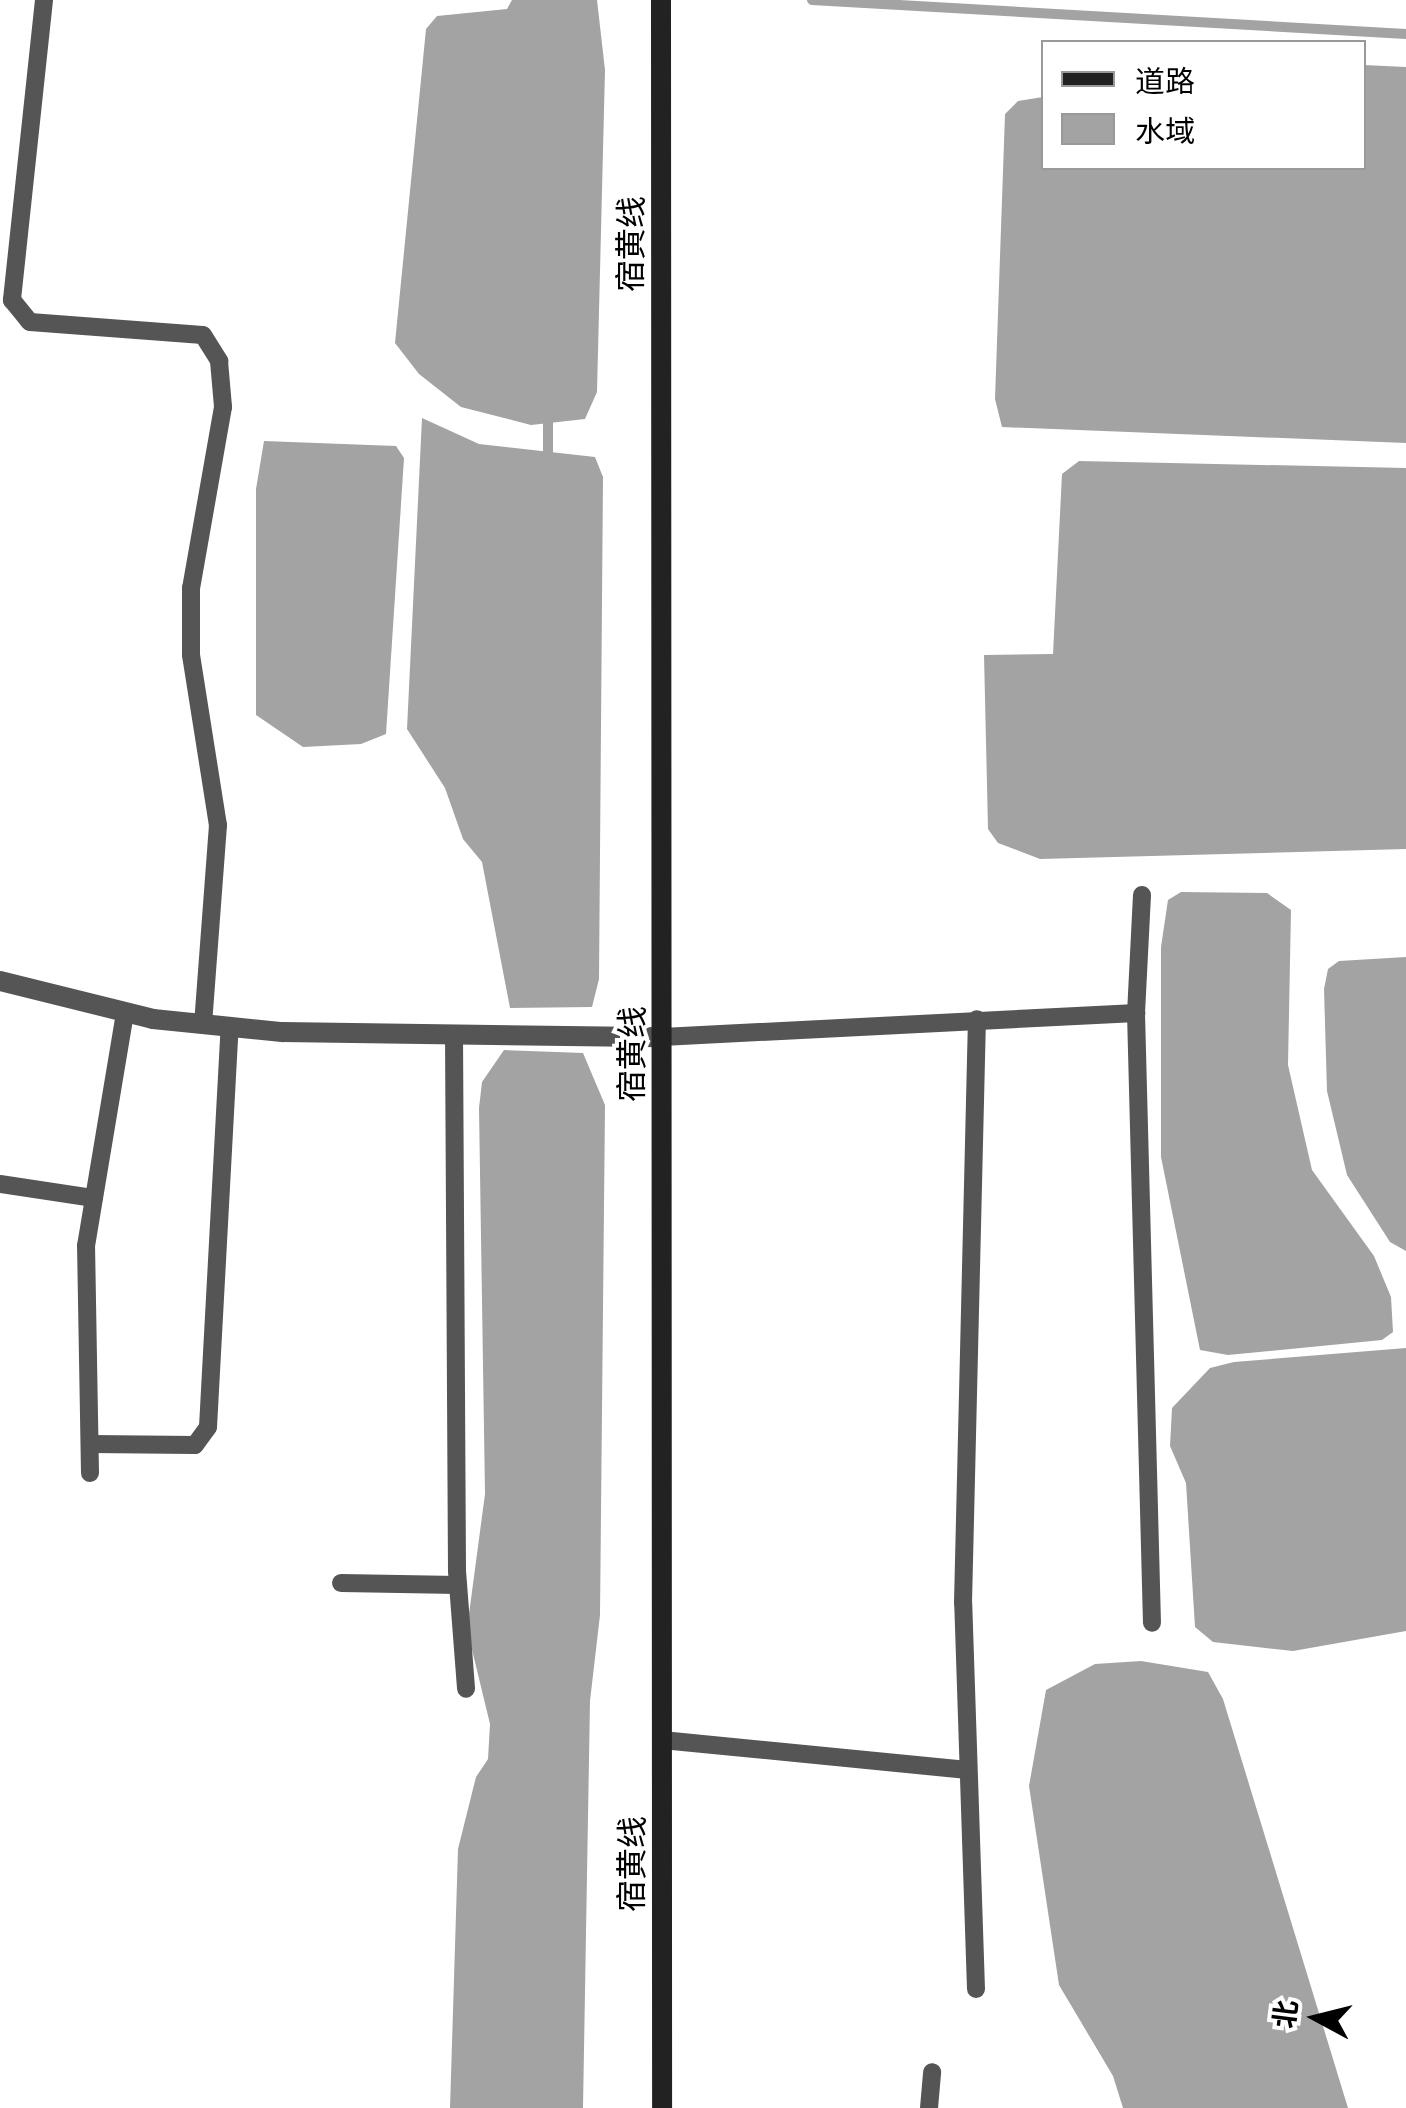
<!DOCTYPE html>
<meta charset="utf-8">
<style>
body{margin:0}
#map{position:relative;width:1406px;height:2108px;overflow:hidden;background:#fff;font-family:Helvetica,"Noto Sans SC",sans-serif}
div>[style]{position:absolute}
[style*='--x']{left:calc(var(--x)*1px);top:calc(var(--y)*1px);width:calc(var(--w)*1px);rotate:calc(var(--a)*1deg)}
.water>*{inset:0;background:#a3a3a3}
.stream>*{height:10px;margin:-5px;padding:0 5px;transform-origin:5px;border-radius:5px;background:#a3a3a3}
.service>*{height:18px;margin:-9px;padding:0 9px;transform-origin:9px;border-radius:9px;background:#555}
.minor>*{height:20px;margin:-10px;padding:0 10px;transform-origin:10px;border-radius:10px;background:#555}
.secondary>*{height:20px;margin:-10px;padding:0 10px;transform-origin:10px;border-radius:10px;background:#222}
span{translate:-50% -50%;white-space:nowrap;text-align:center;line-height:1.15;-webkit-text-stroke:8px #fff;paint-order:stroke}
.street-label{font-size:32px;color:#000}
.legend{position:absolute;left:1041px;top:40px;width:325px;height:130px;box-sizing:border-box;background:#fff;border:2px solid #999;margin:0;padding:12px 18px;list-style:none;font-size:30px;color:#000}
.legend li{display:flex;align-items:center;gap:20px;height:50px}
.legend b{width:50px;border:2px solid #999}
.north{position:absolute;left:1266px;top:1968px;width:100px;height:100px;-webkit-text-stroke:8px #fff;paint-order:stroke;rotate:277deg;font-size:28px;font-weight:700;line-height:40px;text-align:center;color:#000}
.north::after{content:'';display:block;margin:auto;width:35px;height:45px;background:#000;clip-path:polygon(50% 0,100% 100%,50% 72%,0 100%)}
</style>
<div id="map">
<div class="water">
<div style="clip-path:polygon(512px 0,597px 0,605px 70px,597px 392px,585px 419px,531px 425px,461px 407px,419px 374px,395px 343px,426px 29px,437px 16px,507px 9px)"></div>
<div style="clip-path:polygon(1364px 65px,1406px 67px,1406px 443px,1002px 427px,995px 399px,1005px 114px,1018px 101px,1043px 97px,1044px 168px,1364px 168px)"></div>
<div style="clip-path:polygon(422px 418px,479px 444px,595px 457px,603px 477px,599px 979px,592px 1007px,510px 1008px,482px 862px,463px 839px,445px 788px,407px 729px)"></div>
<div style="clip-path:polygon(264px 441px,396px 446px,404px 458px,386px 734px,361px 744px,303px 747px,256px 715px,256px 489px)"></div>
<div style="clip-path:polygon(1079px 461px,1406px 468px,1406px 849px,1040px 859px,998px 843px,988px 829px,984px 655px,1053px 654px,1062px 474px)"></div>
<div style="clip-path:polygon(1181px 892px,1267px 893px,1291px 910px,1288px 1065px,1312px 1170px,1374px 1256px,1391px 1297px,1393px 1332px,1382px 1340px,1228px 1355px,1200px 1350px,1161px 1157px,1161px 947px,1168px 900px)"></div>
<div style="clip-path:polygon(1406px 957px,1406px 1251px,1390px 1242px,1347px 1175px,1327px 1091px,1324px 989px,1328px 969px,1339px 961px)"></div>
<div style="clip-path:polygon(504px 1050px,583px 1053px,605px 1105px,600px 1615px,590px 1701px,583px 2108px,450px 2108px,458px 1849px,476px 1777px,488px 1759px,490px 1724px,467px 1629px,485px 1494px,479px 1108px,482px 1082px)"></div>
<div style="clip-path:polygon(1406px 1348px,1406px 1631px,1293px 1651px,1213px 1642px,1195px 1627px,1186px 1483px,1170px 1446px,1172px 1408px,1210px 1368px,1234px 1362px)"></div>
<div style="clip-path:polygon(1141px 1661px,1208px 1672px,1223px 1699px,1348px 2108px,1123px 2108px,1113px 2076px,1059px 1985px,1029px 1786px,1046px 1690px,1095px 1664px)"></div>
</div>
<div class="stream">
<div style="--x:812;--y:0;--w:595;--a:3.28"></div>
<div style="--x:548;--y:413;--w:53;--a:90"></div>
</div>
<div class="service">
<div style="--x:44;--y:0;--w:302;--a:96.1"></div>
<div style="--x:12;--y:300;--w:28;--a:51"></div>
<div style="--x:30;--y:322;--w:173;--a:4.3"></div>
<div style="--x:203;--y:335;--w:31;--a:58"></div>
<div style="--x:219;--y:361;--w:46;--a:85"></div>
<div style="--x:223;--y:407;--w:184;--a:100"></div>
<div style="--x:191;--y:588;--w:67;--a:90"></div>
<div style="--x:191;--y:655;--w:172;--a:81"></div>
<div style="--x:218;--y:825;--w:200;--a:94.3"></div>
<div style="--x:1142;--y:895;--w:118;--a:92.9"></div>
<div style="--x:1136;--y:1013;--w:610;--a:88.5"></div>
<div style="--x:454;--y:1034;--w:537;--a:89.68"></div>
<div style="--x:457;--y:1571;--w:118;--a:85.6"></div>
<div style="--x:662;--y:1037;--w:475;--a:-2.9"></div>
<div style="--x:0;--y:1184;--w:95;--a:8.5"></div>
<div style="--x:90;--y:1444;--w:105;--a:0.5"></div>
<div style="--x:195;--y:1445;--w:22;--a:-54"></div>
<div style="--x:208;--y:1427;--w:401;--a:-86.9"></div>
<div style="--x:90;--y:1473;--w:227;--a:-91"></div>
<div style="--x:86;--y:1246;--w:237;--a:-80.5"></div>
<div style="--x:341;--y:1583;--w:117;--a:1"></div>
<div style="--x:662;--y:1740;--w:307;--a:5.6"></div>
<div style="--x:976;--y:1989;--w:386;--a:-91.9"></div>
<div style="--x:963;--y:1603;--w:584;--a:-88.63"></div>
<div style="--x:929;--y:2108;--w:36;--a:-85"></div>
</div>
<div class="minor">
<div style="--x:0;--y:981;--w:158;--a:13.9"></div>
<div style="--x:153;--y:1019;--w:130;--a:5.8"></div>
<div style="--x:282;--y:1032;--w:380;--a:0.8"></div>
</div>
<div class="secondary">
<div style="--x:661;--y:0;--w:2108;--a:89.97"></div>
</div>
<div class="street-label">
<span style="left:631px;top:244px;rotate:-90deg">宿黄线</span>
<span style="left:632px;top:1054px;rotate:-90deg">宿黄线</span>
<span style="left:632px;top:1864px;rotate:-90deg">宿黄线</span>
</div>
<ul class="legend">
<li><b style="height:12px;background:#222"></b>道路</li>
<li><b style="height:28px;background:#a3a3a3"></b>水域</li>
</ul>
<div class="north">北</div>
</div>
